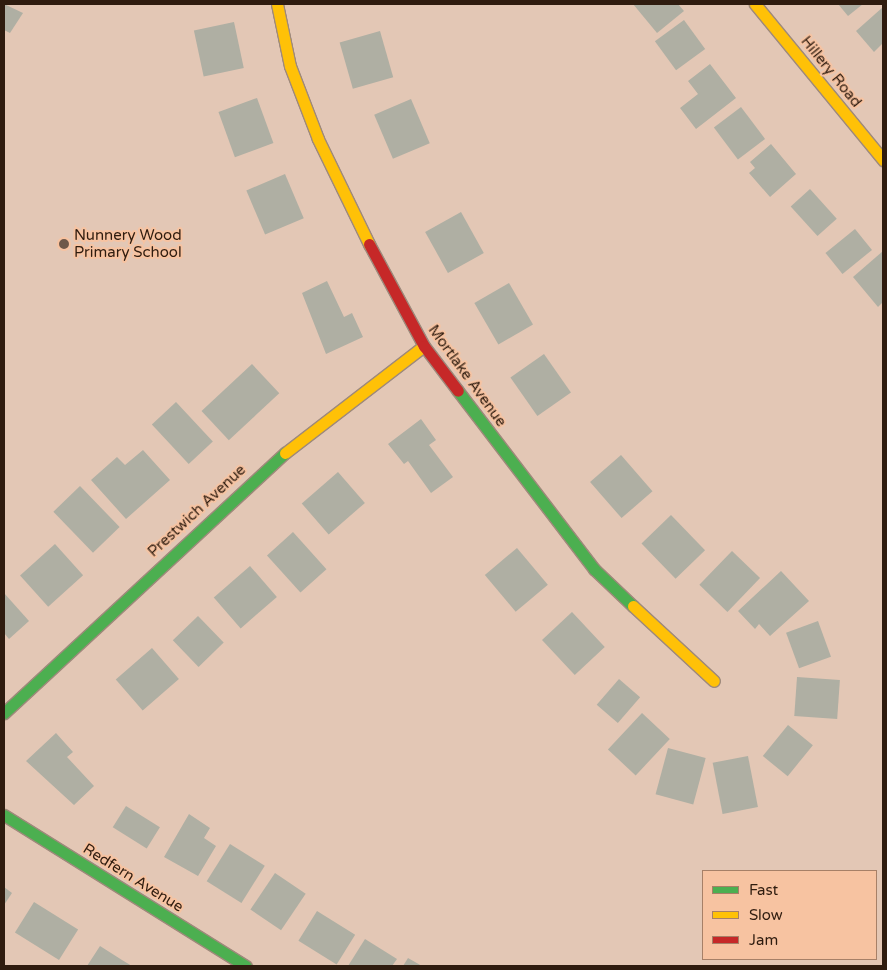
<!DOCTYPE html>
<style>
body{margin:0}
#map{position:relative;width:887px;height:970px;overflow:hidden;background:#e3c7b5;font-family:"Varela Round",sans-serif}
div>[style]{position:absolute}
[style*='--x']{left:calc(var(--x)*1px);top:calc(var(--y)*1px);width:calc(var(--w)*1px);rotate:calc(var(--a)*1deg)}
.building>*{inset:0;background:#afafa3;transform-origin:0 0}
.roads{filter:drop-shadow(1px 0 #9e897b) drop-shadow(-1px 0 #9e897b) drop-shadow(0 1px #9e897b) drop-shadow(0 -1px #9e897b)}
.fast>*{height:11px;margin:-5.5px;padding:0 5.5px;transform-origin:5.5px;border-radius:5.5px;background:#4caf50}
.slow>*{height:11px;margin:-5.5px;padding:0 5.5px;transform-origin:5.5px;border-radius:5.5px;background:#ffc107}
.jam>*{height:11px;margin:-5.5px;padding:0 5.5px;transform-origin:5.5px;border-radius:5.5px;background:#c62828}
.dots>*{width:14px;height:14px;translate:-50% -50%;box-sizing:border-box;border:2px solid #f7c3a1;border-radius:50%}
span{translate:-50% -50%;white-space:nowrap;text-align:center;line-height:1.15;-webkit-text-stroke:4px #f7c3a1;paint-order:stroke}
.street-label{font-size:15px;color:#2f1c0f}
.poi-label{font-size:15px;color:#2f1c0f}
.left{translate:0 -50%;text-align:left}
.frame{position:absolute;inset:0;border:5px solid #2f1c0f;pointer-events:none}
.legend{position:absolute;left:702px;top:870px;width:175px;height:90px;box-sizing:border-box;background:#f7c3a1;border:1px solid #a78067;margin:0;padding:6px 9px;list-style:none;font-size:15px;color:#2f1c0f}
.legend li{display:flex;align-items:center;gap:10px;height:25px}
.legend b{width:25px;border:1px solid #a78067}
</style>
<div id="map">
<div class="building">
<div style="clip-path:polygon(4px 4px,23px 13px,10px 33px,4px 30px)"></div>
<div style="clip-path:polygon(633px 4px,678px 4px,684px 11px,657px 33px)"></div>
<div style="clip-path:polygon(838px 4px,863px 4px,848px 16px)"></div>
<div style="clip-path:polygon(883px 7px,883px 43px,874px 52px,856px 31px)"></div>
<div style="left:684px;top:20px;width:36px;height:36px;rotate:54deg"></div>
<div style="left:234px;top:22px;width:47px;height:41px;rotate:78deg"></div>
<div style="left:380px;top:31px;width:48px;height:42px;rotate:74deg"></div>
<div style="clip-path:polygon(710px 64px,736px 98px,696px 129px,680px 108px,698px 94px,688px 81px)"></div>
<div style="left:257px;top:98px;width:48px;height:41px;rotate:70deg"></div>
<div style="left:411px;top:99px;width:48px;height:40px;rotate:67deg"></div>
<div style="left:741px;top:107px;width:40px;height:34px;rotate:53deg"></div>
<div style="clip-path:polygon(771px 144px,796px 174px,770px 197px,749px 173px,755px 168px,750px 162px)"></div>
<div style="left:285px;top:174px;width:48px;height:42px;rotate:67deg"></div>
<div style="left:810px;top:189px;width:40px;height:26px;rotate:48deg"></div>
<div style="left:461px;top:212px;width:47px;height:41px;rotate:61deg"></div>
<div style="left:855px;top:229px;width:27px;height:38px;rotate:51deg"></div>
<div style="clip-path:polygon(883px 251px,883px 302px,878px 307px,853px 277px)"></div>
<div style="clip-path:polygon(327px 281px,344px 317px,352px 313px,363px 337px,326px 354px,302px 293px)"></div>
<div style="left:509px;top:283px;width:48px;height:40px;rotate:60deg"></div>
<div style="left:544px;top:354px;width:47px;height:41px;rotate:55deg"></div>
<div style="left:252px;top:364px;width:40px;height:69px;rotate:47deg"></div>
<div style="left:176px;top:402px;width:54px;height:33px;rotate:47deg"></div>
<div style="clip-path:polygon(421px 419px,436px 440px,429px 445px,453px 477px,431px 493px,408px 461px,404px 464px,388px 444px)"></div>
<div style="clip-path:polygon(143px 450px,170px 480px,126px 519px,91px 480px,117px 457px,125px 465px)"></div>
<div style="left:621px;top:455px;width:48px;height:41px;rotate:49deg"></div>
<div style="left:338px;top:472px;width:41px;height:48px;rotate:49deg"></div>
<div style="left:80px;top:486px;width:57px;height:37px;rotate:46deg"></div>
<div style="left:671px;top:515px;width:49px;height:41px;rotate:46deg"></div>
<div style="left:293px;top:532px;width:50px;height:35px;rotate:48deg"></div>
<div style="left:55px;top:544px;width:42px;height:47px;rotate:48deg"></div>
<div style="left:517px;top:548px;width:48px;height:42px;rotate:50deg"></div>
<div style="left:732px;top:551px;width:39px;height:47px;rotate:44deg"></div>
<div style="left:250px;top:566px;width:41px;height:48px;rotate:49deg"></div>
<div style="clip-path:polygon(781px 571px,809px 601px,770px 636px,759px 624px,755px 629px,738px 611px)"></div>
<div style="clip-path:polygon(4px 593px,29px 621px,9px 639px,4px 633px)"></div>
<div style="left:572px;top:612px;width:48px;height:41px;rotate:47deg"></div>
<div style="left:198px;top:616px;width:37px;height:35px;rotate:46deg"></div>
<div style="left:818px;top:621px;width:38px;height:34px;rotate:70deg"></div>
<div style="left:152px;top:648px;width:41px;height:48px;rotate:49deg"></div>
<div style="left:797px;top:677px;width:43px;height:39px;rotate:4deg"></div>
<div style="left:619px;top:679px;width:28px;height:34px;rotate:41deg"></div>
<div style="left:642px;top:713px;width:38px;height:50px;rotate:43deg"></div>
<div style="left:788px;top:725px;width:32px;height:40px;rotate:39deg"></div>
<div style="clip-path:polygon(56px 733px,73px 752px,67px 757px,94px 786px,74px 805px,26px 761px)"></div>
<div style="left:668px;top:748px;width:39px;height:48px;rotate:15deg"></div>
<div style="left:748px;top:756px;width:52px;height:36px;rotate:79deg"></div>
<div style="left:126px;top:806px;width:40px;height:25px;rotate:32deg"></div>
<div style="clip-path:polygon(189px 814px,210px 828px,204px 838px,216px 846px,198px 876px,164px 857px)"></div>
<div style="left:230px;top:844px;width:41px;height:44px;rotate:32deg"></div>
<div style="left:275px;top:873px;width:37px;height:44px;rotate:34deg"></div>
<div style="clip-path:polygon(4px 887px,12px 893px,4px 905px)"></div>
<div style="left:34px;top:902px;width:52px;height:36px;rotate:32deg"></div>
<div style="left:317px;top:911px;width:45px;height:35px;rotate:32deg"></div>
<div style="clip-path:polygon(365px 939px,397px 959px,392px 966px,348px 966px)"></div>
<div style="clip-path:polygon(100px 946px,122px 960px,132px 966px,87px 966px)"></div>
<div style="clip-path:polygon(408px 958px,422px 966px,403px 966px)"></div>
</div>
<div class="roads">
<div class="fast">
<div style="--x:458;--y:391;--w:224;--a:52.6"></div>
<div style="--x:594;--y:569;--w:54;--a:43.5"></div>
<div style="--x:4;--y:713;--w:383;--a:-42.8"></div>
<div style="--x:4;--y:815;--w:285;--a:32"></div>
</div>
<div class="slow">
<div style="--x:277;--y:4;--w:63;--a:78.2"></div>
<div style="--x:290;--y:66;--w:78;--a:69"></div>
<div style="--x:318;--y:139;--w:117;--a:64.1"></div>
<div style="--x:755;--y:4;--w:202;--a:50.6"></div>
<div style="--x:285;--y:453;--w:175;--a:-37.6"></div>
<div style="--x:633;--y:606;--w:110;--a:42.8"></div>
</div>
<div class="jam">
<div style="--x:369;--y:244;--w:116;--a:61.7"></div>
<div style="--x:424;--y:346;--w:56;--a:52.9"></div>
</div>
</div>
<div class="dots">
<div style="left:64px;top:244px;background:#6e5849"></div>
</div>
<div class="street-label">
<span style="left:831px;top:72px;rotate:51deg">Hillery Road</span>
<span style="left:467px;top:376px;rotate:54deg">Mortlake Avenue</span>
<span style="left:197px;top:511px;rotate:-43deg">Prestwich Avenue</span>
<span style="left:133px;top:878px;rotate:32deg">Redfern Avenue</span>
</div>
<div class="poi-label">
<span class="left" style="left:74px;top:244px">Nunnery Wood<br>Primary School</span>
</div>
<div class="frame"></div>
<ul class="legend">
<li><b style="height:6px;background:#4caf50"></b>Fast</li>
<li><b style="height:6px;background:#ffc107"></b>Slow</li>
<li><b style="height:6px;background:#c62828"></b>Jam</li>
</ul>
</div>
